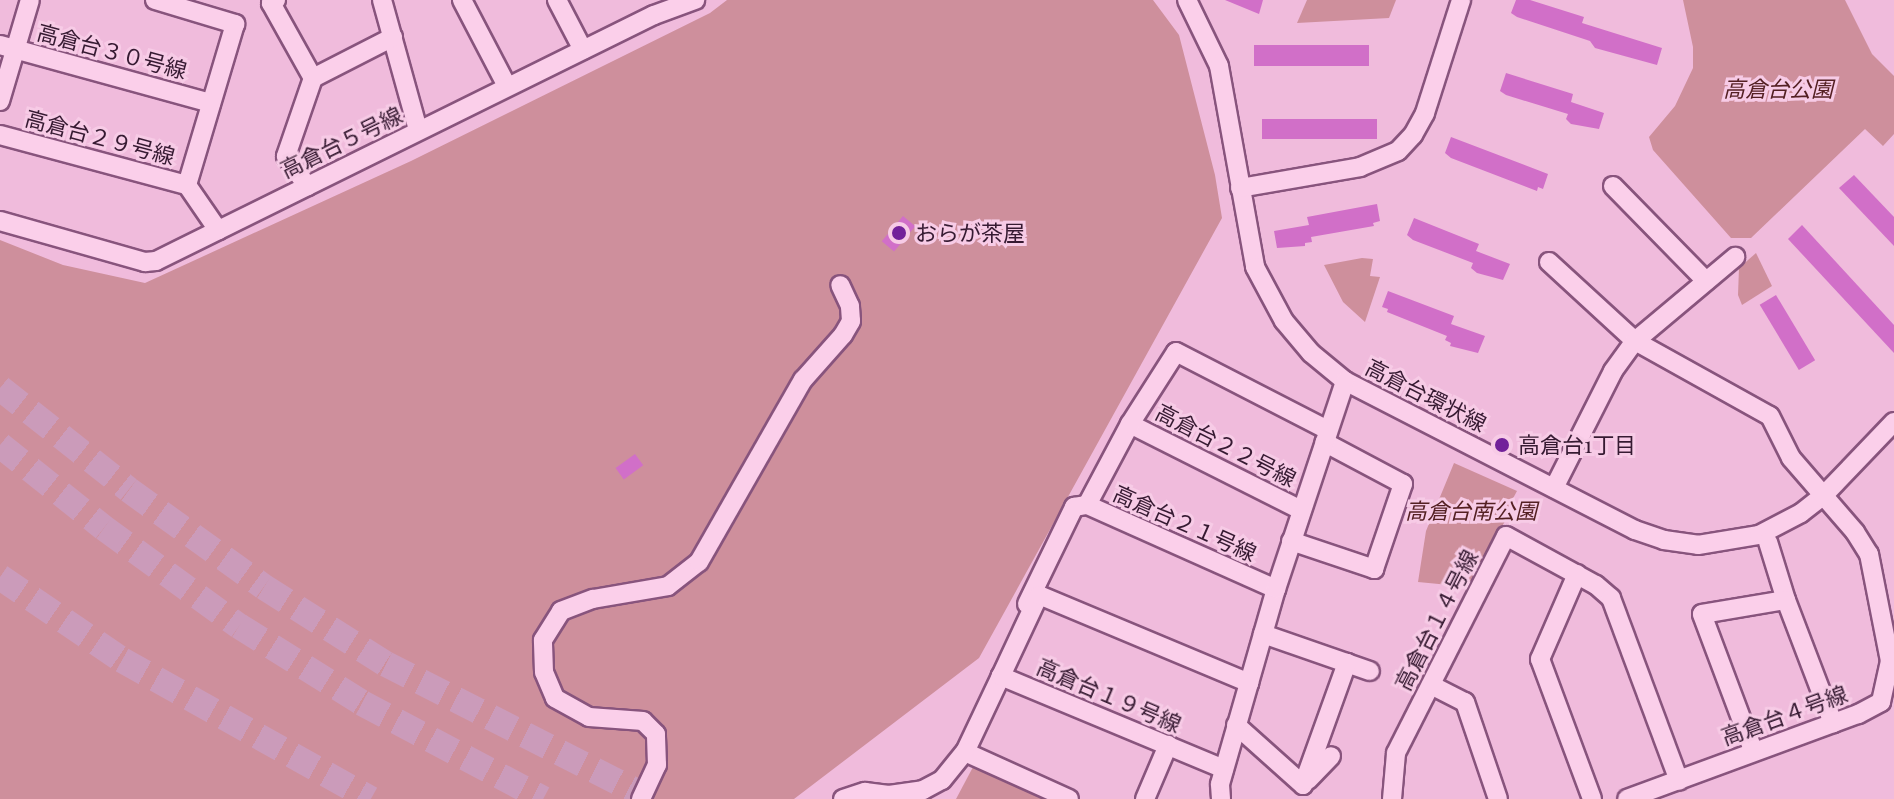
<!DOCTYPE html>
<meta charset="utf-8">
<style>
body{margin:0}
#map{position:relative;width:1894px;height:799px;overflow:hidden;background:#f0bbdc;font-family:"Playfair Display","Noto Sans JP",serif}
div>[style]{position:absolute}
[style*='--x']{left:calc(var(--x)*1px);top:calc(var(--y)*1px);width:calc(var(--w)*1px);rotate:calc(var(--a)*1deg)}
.green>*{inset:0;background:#ce8f9c}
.building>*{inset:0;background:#d16fc8;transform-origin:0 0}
.highway-tunnel>*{height:26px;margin-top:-13px;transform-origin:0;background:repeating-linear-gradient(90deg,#cb9bba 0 26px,transparent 0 39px)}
.roads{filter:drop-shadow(2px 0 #88547d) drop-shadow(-2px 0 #88547d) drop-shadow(0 2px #88547d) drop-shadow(0 -2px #88547d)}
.minor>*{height:18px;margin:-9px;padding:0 9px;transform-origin:9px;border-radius:9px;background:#fbcfea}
.dots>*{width:22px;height:22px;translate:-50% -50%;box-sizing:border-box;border:4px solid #f7cbe6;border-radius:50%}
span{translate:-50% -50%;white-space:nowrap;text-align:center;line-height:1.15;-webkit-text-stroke:6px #f7cbe6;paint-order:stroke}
.street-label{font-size:22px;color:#361a32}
.park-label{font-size:22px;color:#542023;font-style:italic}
.poi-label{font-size:22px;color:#361a32}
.left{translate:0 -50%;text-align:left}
</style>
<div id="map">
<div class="green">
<div style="clip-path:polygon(727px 0,1153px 0,1179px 35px,1215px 175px,1222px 218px,979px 658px,794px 799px,0 799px,0 240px,63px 265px,145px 283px,411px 161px,710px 13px)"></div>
<div style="clip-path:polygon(1307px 0,1396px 0,1389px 18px,1297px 23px)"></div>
<div style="clip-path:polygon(1683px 0,1845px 0,1872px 54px,1894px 76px,1894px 134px,1883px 146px,1865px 129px,1751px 238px,1731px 238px,1653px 150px,1649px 137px,1675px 106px,1693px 68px,1693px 47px)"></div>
<div style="clip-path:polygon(1756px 253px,1772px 286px,1742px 305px,1738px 295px,1739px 268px)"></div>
<div style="clip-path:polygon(1362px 258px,1373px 259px,1370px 276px,1380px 277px,1365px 322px,1343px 302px,1324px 265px)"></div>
<div style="clip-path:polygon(1454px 463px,1517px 491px,1510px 504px,1513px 506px,1470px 587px,1418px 582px,1426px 531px)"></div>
<div style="clip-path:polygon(973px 767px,1047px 799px,956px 799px)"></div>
</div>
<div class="building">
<div style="clip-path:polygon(1225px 0,1263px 0,1259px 14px)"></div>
<div style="clip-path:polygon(1516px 0,1530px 0,1584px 17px,1582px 23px,1662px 48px,1657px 65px,1595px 48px,1590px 41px,1517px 17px,1511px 13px)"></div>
<div style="left:1369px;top:45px;width:21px;height:115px;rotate:90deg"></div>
<div style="clip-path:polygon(1506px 73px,1573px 94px,1571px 102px,1604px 113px,1599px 129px,1571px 124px,1566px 119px,1568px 114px,1506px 95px,1500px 91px)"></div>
<div style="left:1377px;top:119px;width:20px;height:115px;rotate:90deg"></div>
<div style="clip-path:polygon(1451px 137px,1548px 174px,1543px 189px,1538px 187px,1537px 191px,1451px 158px,1445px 153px)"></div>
<div style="clip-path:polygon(1854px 175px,1894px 217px,1894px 246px,1839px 188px)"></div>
<div style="clip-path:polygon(1377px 204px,1380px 221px,1373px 223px,1374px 226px,1311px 237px,1312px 242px,1305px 243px,1305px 246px,1277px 248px,1274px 231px,1309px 225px,1307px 217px)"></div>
<div style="left:903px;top:216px;width:16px;height:33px;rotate:40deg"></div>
<div style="clip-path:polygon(1414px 218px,1479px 244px,1476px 251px,1510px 264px,1503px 280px,1477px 273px,1471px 268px,1473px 263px,1413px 240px,1407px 235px)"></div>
<div style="clip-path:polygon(1802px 225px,1894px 325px,1894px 353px,1788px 239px)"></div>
<div style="clip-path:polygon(1388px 291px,1454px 316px,1451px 324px,1485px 336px,1478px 353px,1450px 346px,1451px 343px,1445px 340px,1447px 336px,1387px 312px,1388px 309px,1382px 307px)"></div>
<div style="left:1776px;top:295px;width:76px;height:19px;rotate:59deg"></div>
<div style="left:635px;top:454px;width:14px;height:24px;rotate:54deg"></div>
</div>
<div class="highway-tunnel">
<div style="--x:0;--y:388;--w:164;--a:38.3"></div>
<div style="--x:129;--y:490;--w:166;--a:35.7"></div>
<div style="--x:264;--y:587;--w:144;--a:32.3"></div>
<div style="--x:386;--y:664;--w:297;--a:27"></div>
<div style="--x:0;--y:445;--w:133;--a:38.6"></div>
<div style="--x:104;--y:528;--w:167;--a:36"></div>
<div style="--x:239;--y:626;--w:145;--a:32"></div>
<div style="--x:362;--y:703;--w:205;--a:27.9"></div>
<div style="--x:0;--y:577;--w:148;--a:34.2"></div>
<div style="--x:122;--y:660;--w:285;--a:29.2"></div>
</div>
<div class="roads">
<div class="minor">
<div style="--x:155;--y:0;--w:84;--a:16.7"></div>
<div style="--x:235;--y:24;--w:168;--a:106.6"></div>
<div style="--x:187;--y:185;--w:55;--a:55.4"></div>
<div style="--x:276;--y:0;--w:6;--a:149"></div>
<div style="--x:271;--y:3;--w:86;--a:60.8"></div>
<div style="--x:313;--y:78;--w:83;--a:109.1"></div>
<div style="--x:286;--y:156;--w:37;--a:55"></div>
<div style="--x:382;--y:0;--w:135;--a:74.5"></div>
<div style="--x:462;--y:0;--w:97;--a:62.4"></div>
<div style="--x:557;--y:0;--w:56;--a:62.5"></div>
<div style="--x:1187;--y:0;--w:73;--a:64.1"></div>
<div style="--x:1219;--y:66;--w:204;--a:79.8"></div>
<div style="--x:1255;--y:267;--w:61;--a:61.8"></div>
<div style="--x:1284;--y:321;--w:42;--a:49.8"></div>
<div style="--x:1311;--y:353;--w:44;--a:39.5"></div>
<div style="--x:1345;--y:381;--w:326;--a:27.2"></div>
<div style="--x:1635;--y:530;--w:31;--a:19"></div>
<div style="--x:1664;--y:540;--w:34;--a:8"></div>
<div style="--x:1698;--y:545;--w:62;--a:-9.3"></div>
<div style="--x:1759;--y:535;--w:47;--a:-27.6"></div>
<div style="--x:1801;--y:513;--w:29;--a:-38"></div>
<div style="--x:1824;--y:495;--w:101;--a:-46.2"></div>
<div style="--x:0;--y:45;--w:219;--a:15.4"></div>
<div style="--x:313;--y:78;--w:90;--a:-27.1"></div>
<div style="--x:0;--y:101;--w:105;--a:-73.5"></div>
<div style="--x:0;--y:135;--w:194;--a:15"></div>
<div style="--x:1613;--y:186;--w:133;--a:45.6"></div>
<div style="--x:1240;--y:188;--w:122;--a:-9.9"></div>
<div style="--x:1360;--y:167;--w:41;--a:-22.8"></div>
<div style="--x:1398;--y:151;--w:22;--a:-47"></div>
<div style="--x:1413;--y:135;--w:25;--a:-61"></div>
<div style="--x:1425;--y:113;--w:119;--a:-72.3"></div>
<div style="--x:0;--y:221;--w:151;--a:15.8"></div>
<div style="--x:145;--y:262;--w:11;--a:-5"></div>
<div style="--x:156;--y:261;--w:555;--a:-26.29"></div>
<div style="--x:654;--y:15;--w:44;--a:-20.1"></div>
<div style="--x:1549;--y:262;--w:117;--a:42.6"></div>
<div style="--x:1635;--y:341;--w:154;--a:29.1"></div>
<div style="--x:1770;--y:416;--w:47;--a:63.4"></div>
<div style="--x:1791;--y:458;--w:98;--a:49.1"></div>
<div style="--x:1855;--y:532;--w:26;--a:58"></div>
<div style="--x:1869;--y:554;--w:109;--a:78.9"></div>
<div style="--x:1890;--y:661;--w:42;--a:102.4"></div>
<div style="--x:1881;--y:702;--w:26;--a:152"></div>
<div style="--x:1858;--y:714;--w:246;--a:159.8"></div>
<div style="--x:1130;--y:424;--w:191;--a:26.7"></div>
<div style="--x:1554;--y:488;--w:131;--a:-63.2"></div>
<div style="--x:1613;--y:371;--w:37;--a:-54"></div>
<div style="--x:1635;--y:341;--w:131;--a:-40"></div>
<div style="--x:1291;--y:541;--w:88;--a:18.6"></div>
<div style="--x:1374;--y:569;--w:90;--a:-71.2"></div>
<div style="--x:1403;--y:484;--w:89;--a:-152"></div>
<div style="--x:1768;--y:542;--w:61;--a:72.8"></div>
<div style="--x:1577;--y:574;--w:93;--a:113.5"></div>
<div style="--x:1540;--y:659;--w:149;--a:69.6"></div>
<div style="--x:1276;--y:589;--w:207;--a:-156"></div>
<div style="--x:1087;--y:505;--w:92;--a:-62"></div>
<div style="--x:1130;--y:424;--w:85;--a:-57.4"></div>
<div style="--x:1176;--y:352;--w:171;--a:27.2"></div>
<div style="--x:1027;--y:604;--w:108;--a:-64.1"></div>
<div style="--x:1074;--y:507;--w:13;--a:-9"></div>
<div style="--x:1263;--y:634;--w:113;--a:19.1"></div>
<div style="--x:1001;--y:676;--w:84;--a:115.3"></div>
<div style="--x:965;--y:752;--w:114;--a:24.3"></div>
<div style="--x:1431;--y:685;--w:38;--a:27"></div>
<div style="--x:1465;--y:702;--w:102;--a:71.2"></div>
<div style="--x:1236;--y:725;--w:90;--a:41.8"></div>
<div style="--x:1303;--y:785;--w:130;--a:-70.2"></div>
<div style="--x:1753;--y:750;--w:145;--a:-110.6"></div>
<div style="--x:1702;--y:614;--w:85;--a:-9.5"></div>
<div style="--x:1786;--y:600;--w:132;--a:69.1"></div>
<div style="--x:1224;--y:769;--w:242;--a:-157.4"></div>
<div style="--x:1001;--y:676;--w:89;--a:-64.9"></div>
<div style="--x:1039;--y:595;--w:228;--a:22.7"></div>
<div style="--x:1308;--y:780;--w:33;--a:-46"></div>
<div style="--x:641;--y:799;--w:38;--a:-65"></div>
<div style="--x:657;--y:765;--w:31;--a:-92"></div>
<div style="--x:656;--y:734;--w:18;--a:-135"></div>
<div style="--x:643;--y:721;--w:54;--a:-175.8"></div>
<div style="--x:589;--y:717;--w:39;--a:-151"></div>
<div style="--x:555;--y:698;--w:28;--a:-113"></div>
<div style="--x:544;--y:672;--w:32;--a:-92"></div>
<div style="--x:543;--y:640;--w:34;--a:-58"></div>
<div style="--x:561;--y:611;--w:34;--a:-21"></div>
<div style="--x:593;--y:599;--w:76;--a:-9.8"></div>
<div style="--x:668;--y:586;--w:39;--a:-38"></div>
<div style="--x:699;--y:562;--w:210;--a:-60.3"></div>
<div style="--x:803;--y:380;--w:60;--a:-48.4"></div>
<div style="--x:843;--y:335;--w:16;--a:-60"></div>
<div style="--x:851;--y:321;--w:15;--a:-94"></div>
<div style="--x:850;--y:306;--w:23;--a:-115"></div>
<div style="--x:843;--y:799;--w:23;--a:-18"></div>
<div style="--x:865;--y:792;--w:24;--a:7"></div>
<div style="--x:889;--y:795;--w:34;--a:-8"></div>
<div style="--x:923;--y:790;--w:21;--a:-28"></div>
<div style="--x:942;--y:780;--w:36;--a:-51"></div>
<div style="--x:1145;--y:799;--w:59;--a:-66.9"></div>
<div style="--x:1221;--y:799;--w:15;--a:-94"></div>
<div style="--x:1220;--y:784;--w:203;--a:-74"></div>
<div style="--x:1276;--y:589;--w:219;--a:-71.6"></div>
<div style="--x:1392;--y:799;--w:46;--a:-85"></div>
<div style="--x:1396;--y:753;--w:243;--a:-63.1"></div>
<div style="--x:1506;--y:536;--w:102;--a:28.6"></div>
<div style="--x:1596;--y:585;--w:20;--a:41"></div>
<div style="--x:1611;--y:598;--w:195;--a:69.6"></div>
</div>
</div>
<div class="dots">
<div style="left:899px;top:233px;background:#72219a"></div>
<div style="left:1502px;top:445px;background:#72219a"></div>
</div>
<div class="street-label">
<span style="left:112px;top:51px;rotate:15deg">高倉台３０号線</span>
<span style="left:100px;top:137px;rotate:15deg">高倉台２９号線</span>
<span style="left:341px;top:142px;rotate:-26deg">高倉台５号線</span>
<span style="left:1426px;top:395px;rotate:27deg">高倉台環状線</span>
<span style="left:1226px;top:445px;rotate:27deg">高倉台２２号線</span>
<span style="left:1185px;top:523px;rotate:24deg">高倉台２１号線</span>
<span style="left:1436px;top:620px;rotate:-63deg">高倉台１４号線</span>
<span style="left:1109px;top:695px;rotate:23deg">高倉台１９号線</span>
<span style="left:1784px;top:715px;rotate:-20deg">高倉台４号線</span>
</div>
<div class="park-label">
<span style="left:1778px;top:89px">高倉台公園</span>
<span style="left:1471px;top:511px">高倉台南公園</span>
</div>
<div class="poi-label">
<span class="left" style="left:915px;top:233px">おらが茶屋</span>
<span class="left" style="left:1518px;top:445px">高倉台1丁目</span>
</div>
</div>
